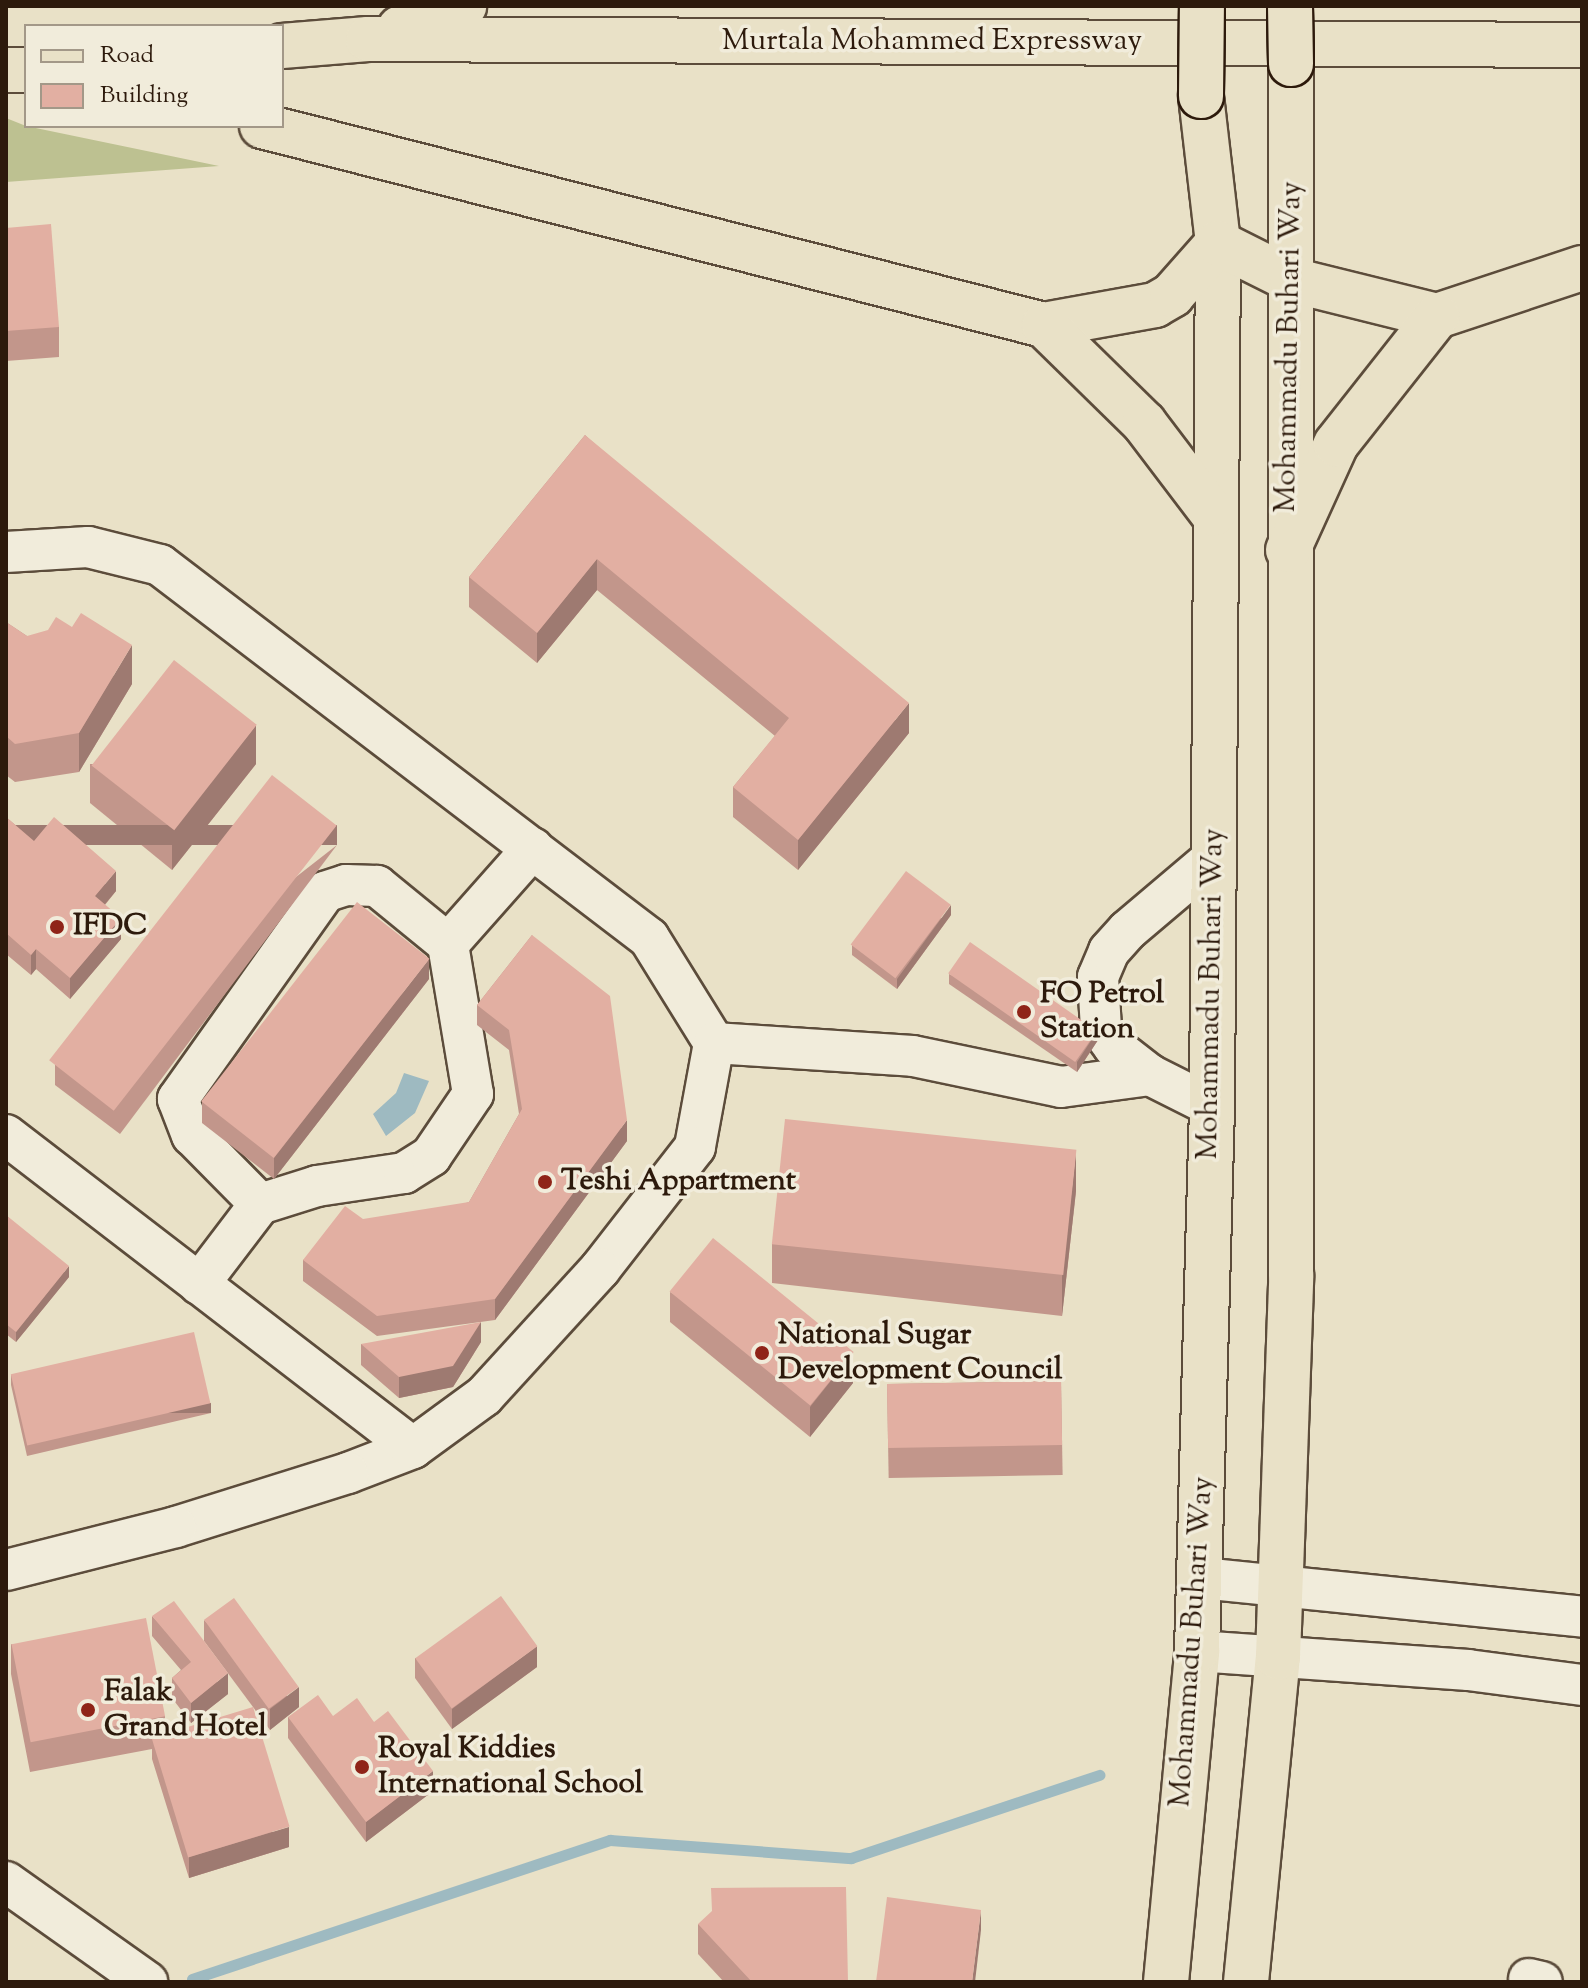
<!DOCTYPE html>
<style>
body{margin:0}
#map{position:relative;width:1588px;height:1988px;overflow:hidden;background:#e9e1c7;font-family:"Sorts Mill Goudy",serif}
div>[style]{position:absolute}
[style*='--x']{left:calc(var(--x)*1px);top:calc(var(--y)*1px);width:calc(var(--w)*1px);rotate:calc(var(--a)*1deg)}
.green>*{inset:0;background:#bdc191}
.water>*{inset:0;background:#9ebac1}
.stream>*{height:11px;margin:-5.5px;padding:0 5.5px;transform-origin:5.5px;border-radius:5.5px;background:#9ebac1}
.roads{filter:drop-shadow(2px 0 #5c4c3b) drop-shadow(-2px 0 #5c4c3b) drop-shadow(0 2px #5c4c3b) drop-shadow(0 -2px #5c4c3b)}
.minor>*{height:40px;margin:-20px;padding:0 20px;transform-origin:20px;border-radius:20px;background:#f1ecdb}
.major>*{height:44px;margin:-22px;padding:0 22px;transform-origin:22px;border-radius:22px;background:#e9e1c7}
.highway>*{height:44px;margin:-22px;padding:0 22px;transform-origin:22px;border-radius:22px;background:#e9e1c7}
.bridges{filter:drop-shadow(2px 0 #2d1a0c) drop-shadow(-2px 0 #2d1a0c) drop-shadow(0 2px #2d1a0c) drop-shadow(0 -2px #2d1a0c)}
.major-bridge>*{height:44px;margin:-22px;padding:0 22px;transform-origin:22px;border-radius:22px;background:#e9e1c7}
.wall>*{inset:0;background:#c2968b;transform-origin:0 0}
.shaded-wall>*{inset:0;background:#9e7a71;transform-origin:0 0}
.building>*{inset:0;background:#e2afa2;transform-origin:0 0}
.dots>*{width:22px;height:22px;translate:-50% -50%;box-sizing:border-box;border:4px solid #f1ecdb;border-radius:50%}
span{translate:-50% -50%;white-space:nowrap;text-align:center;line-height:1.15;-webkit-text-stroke:7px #f1ecdb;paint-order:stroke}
.street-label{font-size:30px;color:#2d1a0c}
.poi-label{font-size:30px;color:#2d1a0c;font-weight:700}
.left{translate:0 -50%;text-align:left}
.frame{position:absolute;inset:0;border:8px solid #2d1a0c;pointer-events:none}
.legend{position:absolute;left:24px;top:24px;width:260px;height:104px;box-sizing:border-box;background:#f1ecdb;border:2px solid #a39888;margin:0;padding:10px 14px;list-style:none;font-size:24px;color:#2d1a0c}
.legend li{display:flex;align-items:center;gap:16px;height:40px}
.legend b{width:40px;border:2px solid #a39888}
</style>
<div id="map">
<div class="green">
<div style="clip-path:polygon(6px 118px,26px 126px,219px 166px,6px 182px)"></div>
</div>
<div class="water">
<div style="clip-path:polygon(404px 1073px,429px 1081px,415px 1113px,386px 1136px,373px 1114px,396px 1093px)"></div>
</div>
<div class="stream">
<div style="--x:192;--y:1979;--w:441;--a:-18.4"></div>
<div style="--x:610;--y:1840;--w:242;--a:4.3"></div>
<div style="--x:851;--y:1858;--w:262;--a:-18.5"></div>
</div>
<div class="roads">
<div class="minor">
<div style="--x:6;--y:552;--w:82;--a:-3.5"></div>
<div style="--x:88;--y:547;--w:74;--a:14"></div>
<div style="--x:160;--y:565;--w:615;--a:37.34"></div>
<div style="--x:649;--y:938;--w:123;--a:58.2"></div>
<div style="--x:714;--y:1043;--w:106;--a:100.4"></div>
<div style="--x:695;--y:1147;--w:155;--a:127.9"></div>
<div style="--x:600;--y:1269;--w:172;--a:132.4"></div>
<div style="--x:484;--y:1396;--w:88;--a:143.8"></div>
<div style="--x:413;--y:1448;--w:70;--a:159"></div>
<div style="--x:348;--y:1473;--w:180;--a:162.6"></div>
<div style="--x:176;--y:1527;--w:175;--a:165.8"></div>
<div style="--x:448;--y:944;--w:128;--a:-48.5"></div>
<div style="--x:714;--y:1043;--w:199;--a:3.7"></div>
<div style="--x:913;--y:1056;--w:151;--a:11.8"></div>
<div style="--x:1061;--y:1087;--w:90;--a:-7.7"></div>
<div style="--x:1212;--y:1106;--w:69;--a:-153.4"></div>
<div style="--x:1150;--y:1075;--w:46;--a:-142.1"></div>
<div style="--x:1114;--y:1047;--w:22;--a:-126"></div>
<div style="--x:1101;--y:1029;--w:52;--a:-93.3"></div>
<div style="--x:1098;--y:977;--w:28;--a:-67"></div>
<div style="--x:1109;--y:951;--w:28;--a:-48"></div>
<div style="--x:1128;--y:930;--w:113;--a:-40.3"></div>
<div style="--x:6;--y:1135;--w:513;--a:37.56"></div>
<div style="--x:199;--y:1284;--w:101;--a:-52.7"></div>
<div style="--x:260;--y:1204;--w:60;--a:-17.5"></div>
<div style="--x:317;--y:1186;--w:88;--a:-8.5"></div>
<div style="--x:404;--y:1173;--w:32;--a:-32"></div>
<div style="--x:431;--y:1156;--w:75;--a:-55.9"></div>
<div style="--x:473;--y:1094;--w:152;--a:-99.5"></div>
<div style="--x:448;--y:944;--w:92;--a:-140.8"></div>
<div style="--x:377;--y:886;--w:31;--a:-178"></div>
<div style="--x:346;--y:885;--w:22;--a:162"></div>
<div style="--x:325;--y:892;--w:254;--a:125.4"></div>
<div style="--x:178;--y:1099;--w:39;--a:69"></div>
<div style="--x:192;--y:1135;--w:97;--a:45.4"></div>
<div style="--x:1201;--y:1578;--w:383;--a:5.8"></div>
<div style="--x:1197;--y:1651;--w:272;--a:4"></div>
<div style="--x:1468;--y:1670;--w:115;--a:7.5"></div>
<div style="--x:6;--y:1882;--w:173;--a:35.3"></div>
<div style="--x:1529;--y:1979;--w:13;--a:13"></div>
</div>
<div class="major">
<div style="--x:1166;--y:1982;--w:332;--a:-84.6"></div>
<div style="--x:1197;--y:1651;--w:545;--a:-88.42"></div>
<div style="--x:1212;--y:1106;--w:863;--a:-89.6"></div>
<div style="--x:1218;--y:243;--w:148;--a:-96.6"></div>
<div style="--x:1246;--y:1982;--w:327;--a:-84.4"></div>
<div style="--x:1278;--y:1657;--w:381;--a:-88"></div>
<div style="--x:1291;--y:1276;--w:1212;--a:-90"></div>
</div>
<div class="highway">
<div style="--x:400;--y:28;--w:68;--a:-19"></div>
<div style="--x:282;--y:46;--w:86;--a:-4.7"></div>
<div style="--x:368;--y:39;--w:1214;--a:0.28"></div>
<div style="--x:6;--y:70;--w:20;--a:0"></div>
<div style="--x:262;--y:126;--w:807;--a:14.28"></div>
<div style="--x:1044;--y:325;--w:113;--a:-10.2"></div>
<div style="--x:1155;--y:305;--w:20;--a:-30"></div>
<div style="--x:1172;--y:295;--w:69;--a:-48.5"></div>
<div style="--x:1218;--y:243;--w:83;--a:26.6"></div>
<div style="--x:1292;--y:280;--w:149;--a:13.9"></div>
<div style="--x:1437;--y:316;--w:153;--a:-18.3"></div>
<div style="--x:1044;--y:325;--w:140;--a:44.4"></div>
<div style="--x:1144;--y:423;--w:114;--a:52.8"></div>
<div style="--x:1288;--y:550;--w:116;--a:-65.6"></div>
<div style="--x:1336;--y:444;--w:163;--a:-51.7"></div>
</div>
</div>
<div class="bridges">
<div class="major-bridge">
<div style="--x:1290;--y:6;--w:58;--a:89"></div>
<div style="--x:1201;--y:96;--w:90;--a:-89.4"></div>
</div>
</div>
<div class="wall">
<div style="clip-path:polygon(6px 228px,59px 327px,59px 357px,6px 361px)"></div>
<div style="clip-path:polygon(585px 435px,909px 733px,798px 870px,733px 817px,733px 787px,775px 736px,597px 590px,537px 663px,469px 607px,469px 577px)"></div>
<div style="clip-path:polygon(6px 622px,27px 636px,132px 684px,79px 772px,15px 782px,6px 775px)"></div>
<div style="clip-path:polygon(90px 764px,256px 764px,172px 870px,90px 803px)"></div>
<div style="clip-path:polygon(6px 817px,34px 841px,116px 891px,105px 905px,121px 939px,70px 999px,36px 969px,31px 975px,6px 954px)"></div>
<div style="clip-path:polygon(337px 845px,120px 1134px,55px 1085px,55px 1065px)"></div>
<div style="clip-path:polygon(951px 915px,897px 989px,852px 955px,852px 945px)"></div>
<div style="clip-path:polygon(532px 935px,627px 1141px,495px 1320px,377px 1336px,303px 1281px,303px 1260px,469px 1202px,519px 1114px,509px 1050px,477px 1025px,477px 1005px)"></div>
<div style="clip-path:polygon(949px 974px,1098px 1040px,1077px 1072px,949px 984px)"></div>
<div style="clip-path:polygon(429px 979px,274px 1179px,202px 1123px,202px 1102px)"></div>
<div style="clip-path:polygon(1076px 1191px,1062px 1316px,772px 1283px,772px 1244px)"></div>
<div style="clip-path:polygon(6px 1215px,69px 1277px,16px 1342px,6px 1334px)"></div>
<div style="clip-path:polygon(670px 1292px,853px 1383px,810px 1437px,670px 1322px)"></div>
<div style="clip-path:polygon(481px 1342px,453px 1387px,399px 1398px,361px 1365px,361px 1344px)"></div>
<div style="clip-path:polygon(11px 1375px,211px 1413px,27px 1456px,11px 1385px)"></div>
<div style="left:1061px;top:1381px;width:94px;height:174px;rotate:89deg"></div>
<div style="clip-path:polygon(152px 1616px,228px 1694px,191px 1723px,172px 1698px,172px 1678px,181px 1670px,152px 1636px)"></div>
<div style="clip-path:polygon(204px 1620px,299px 1707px,270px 1730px,204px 1641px)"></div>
<div style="clip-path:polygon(11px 1644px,165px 1716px,165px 1734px,289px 1847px,189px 1878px,152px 1759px,152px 1749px,30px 1772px,11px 1674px)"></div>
<div style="clip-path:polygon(415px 1658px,537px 1667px,452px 1729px,415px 1678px)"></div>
<div style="clip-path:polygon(333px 1716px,374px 1722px,433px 1791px,366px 1842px,288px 1738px,288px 1717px)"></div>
<div style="clip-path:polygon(698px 1924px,848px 1982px,724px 1982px,698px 1954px)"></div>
</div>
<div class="shaded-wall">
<div style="clip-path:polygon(597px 559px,597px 590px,537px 663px,537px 633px)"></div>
<div style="clip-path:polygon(132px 645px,132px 684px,79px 772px,79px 733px)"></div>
<div style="clip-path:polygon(909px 703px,909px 733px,798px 870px,798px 840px)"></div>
<div style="clip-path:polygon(256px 725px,256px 764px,172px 870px,172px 831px)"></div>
<div style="left:337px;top:825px;width:20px;height:361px;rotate:90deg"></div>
<div style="clip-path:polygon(116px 871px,116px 891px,95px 916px,95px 896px)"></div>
<div style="clip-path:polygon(951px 905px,951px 915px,897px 989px,897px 979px)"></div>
<div style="clip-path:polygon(121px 918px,121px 939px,70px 999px,70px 978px)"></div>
<div style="clip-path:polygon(36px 949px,36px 969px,31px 975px,31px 955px)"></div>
<div style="clip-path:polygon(429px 959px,429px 979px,274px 1179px,274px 1158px)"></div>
<div style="clip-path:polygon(1098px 1030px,1098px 1040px,1077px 1072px,1077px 1062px)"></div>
<div style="clip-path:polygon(627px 1120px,627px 1141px,495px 1320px,495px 1299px)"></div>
<div style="clip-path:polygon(1076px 1152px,1076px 1191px,1062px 1316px,1062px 1277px)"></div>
<div style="clip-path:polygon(69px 1266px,69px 1277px,16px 1342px,16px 1332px)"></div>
<div style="clip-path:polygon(481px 1322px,481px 1342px,453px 1387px,399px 1398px,399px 1377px)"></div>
<div style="clip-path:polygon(853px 1353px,853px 1383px,810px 1437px,810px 1407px)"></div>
<div style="left:211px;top:1403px;width:10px;height:189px;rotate:90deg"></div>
<div style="clip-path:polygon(537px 1646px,537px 1667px,452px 1729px,452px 1709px)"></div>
<div style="clip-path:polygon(228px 1673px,228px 1694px,191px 1723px,191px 1703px)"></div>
<div style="clip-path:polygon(299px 1687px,299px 1707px,270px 1730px,270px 1709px)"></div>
<div style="clip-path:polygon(433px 1771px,433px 1791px,366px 1842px,366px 1822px)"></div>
<div style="clip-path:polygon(289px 1827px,289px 1847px,189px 1878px,189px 1857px)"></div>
<div style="clip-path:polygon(981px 1910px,981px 1930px,975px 1982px,972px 1982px)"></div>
</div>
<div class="building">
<div style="clip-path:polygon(51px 224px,59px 327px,6px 331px,6px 228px)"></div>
<div style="clip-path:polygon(585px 435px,909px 703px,798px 840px,733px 787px,789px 718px,597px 559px,537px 633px,469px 577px)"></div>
<div style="clip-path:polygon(81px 613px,132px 645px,79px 733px,15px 744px,6px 736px,6px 622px,27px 636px,48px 630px,56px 617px,72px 627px)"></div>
<div style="left:174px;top:660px;width:105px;height:134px;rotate:38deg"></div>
<div style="left:272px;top:775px;width:82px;height:362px;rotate:38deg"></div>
<div style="clip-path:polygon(6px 817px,34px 841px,54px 817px,116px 871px,95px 896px,121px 918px,70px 978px,36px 949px,31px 955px,6px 933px)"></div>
<div style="left:906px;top:871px;width:56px;height:92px;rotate:37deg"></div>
<div style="left:357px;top:902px;width:92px;height:253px;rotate:38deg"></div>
<div style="clip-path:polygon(532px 935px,610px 996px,627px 1120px,495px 1299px,377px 1316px,303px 1260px,345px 1206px,363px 1219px,469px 1202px,522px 1109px,509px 1030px,477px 1005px)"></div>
<div style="left:970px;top:942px;width:155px;height:38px;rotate:35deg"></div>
<div style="left:785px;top:1119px;width:293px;height:126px;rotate:6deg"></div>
<div style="clip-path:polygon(6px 1215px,69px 1266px,16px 1332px,6px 1324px)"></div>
<div style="left:713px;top:1238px;width:181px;height:69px;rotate:39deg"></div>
<div style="clip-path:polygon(481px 1322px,453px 1366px,399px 1377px,361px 1344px)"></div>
<div style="left:194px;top:1332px;width:73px;height:188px;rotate:77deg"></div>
<div style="left:1061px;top:1381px;width:64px;height:174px;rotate:89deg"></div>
<div style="left:501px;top:1596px;width:62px;height:106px;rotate:54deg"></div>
<div style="left:234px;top:1598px;width:110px;height:37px;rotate:54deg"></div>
<div style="clip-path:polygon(174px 1601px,228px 1673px,191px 1703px,172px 1678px,191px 1662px,152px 1616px)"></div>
<div style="left:146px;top:1618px;width:100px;height:137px;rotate:79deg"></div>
<div style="clip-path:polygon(318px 1695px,333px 1716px,357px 1698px,374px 1722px,388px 1711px,433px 1771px,366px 1822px,288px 1717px)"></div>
<div style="left:253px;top:1707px;width:125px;height:106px;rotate:73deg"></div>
<div style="clip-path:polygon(846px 1887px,848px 1982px,752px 1982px,698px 1924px,712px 1911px,711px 1888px)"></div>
<div style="clip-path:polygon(887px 1897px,981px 1910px,972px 1982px,876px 1982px)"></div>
</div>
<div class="dots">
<div style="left:57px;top:927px;background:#8f2418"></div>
<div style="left:1024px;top:1012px;background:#8f2418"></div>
<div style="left:545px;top:1182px;background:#8f2418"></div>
<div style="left:762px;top:1353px;background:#8f2418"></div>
<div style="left:88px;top:1710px;background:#8f2418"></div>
<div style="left:362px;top:1767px;background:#8f2418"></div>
</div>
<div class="street-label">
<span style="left:932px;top:42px">Murtala Mohammed Expressway</span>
<span style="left:1290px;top:347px;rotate:-89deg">Mohammadu Buhari Way</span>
<span style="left:1212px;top:994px;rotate:-89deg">Mohammadu Buhari Way</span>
<span style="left:1193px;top:1642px;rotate:-86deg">Mohammadu Buhari Way</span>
</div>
<div class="poi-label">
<span class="left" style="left:73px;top:927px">IFDC</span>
<span class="left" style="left:1040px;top:1012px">FO Petrol<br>Station</span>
<span class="left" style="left:561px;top:1182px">Teshi Appartment</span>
<span class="left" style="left:778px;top:1353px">National Sugar<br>Development Council</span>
<span class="left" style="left:104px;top:1710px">Falak<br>Grand Hotel</span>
<span class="left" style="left:378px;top:1767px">Royal Kiddies<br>International School</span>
</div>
<div class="frame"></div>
<ul class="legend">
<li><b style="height:10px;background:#e9e1c7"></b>Road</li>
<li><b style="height:22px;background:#e2afa2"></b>Building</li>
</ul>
</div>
